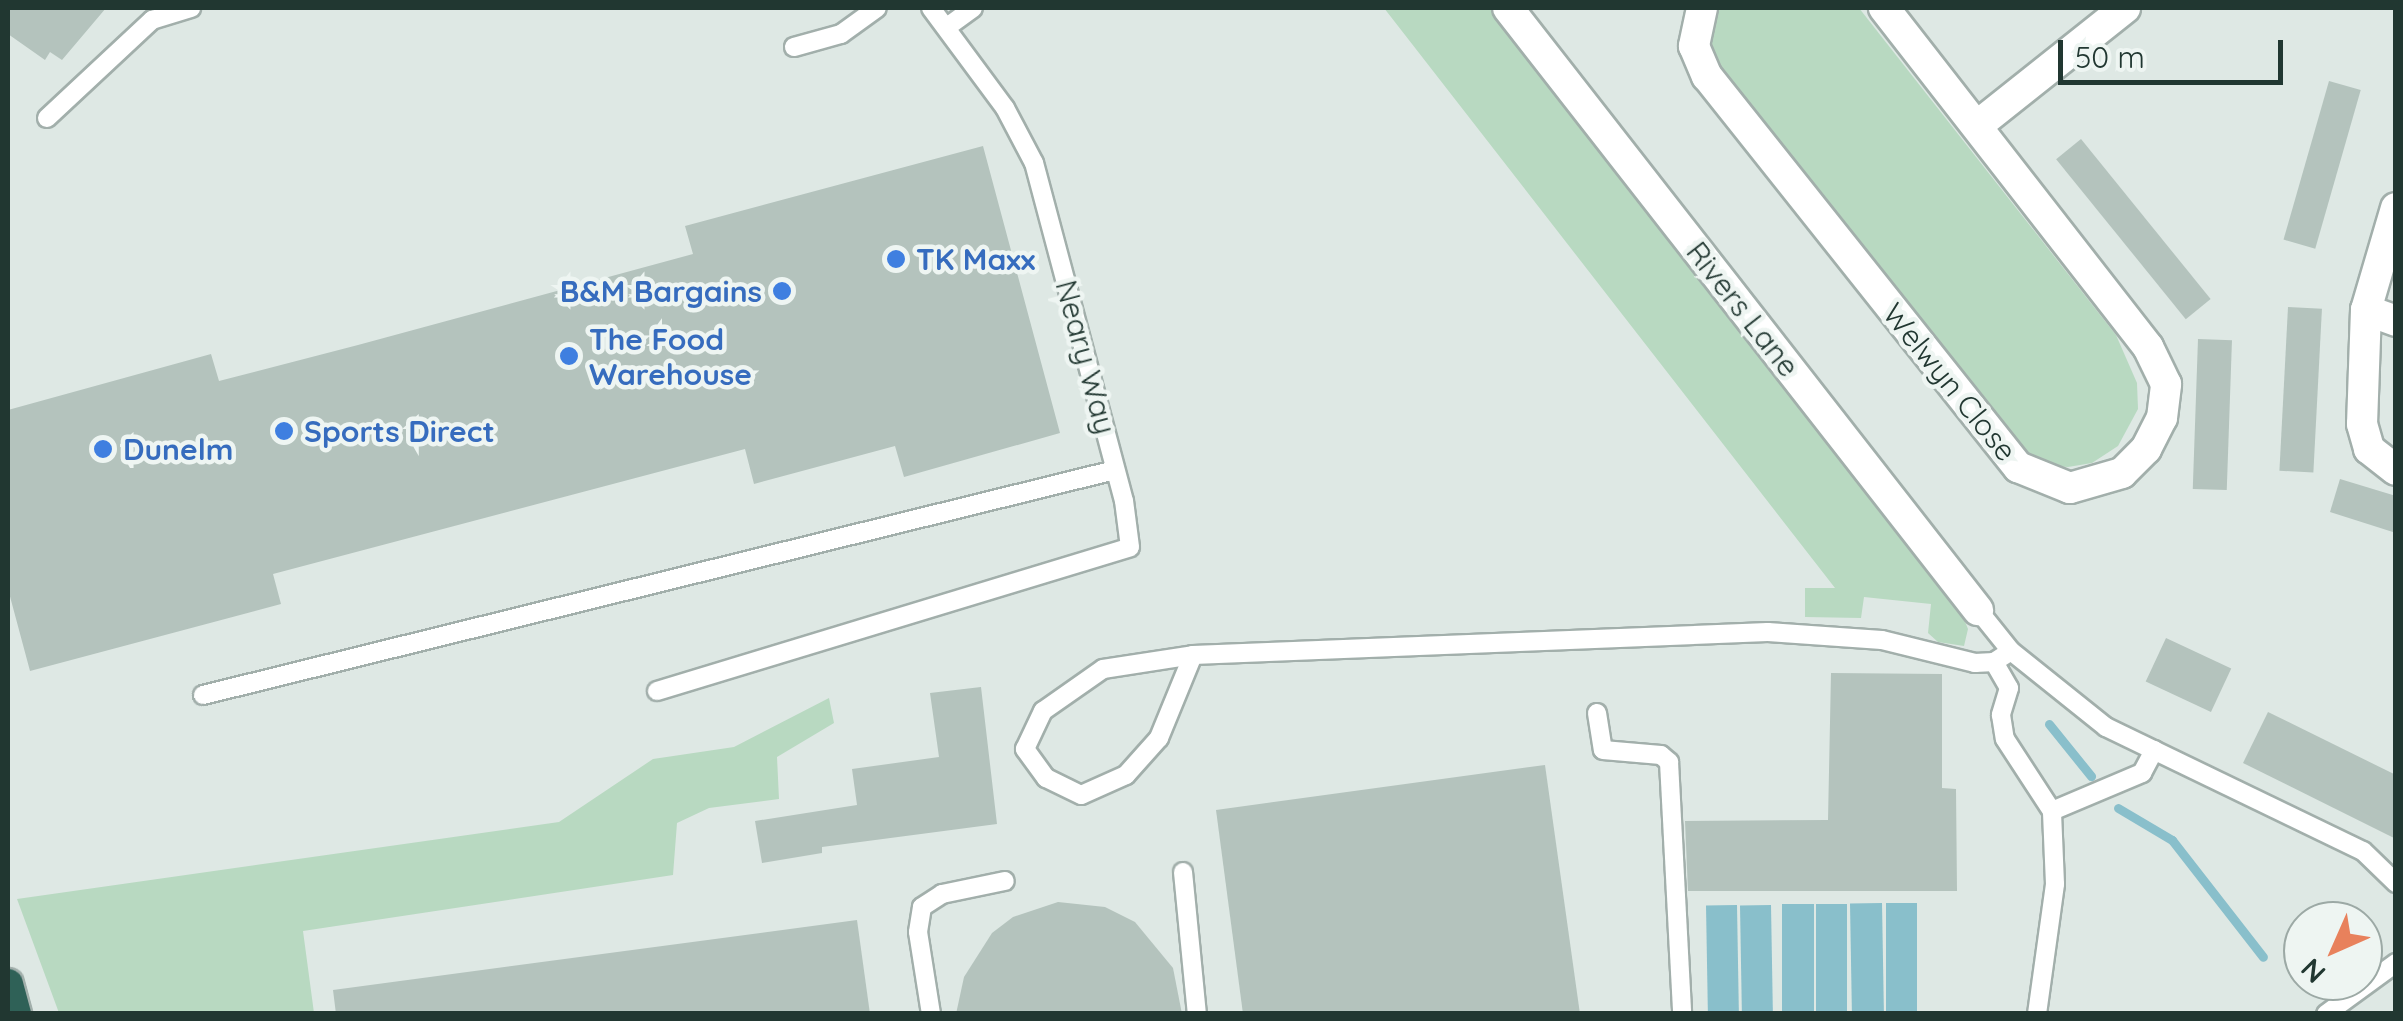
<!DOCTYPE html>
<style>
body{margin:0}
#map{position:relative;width:2403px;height:1021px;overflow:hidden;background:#dee8e4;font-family:Quicksand,sans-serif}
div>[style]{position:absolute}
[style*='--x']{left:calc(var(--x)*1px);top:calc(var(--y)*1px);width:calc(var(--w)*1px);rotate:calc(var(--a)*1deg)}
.green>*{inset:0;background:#b8d9c1}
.water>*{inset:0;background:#89bfcb;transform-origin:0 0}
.stream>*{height:9px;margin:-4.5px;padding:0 4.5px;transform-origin:4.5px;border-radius:4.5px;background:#89bfcb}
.building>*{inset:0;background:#b4c3bd;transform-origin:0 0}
.roads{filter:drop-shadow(2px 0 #a2afab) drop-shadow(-2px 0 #a2afab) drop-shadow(0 2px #a2afab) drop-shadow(0 -2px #a2afab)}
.lane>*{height:18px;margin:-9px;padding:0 9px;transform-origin:9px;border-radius:9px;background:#fff}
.street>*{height:30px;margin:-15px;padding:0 15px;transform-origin:15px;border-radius:15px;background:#fff}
.highway>*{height:30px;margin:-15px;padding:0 15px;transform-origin:15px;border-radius:15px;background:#2f6157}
.dots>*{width:28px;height:28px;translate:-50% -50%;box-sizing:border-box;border:5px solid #eef5f2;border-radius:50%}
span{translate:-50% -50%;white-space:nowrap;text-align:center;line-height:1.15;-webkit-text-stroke:9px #eef5f2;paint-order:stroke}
.shop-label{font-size:30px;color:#366cbe;font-weight:700}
.left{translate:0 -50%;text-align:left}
.right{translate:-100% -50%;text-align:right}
.street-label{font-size:30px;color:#213731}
.frame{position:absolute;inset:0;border:10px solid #213731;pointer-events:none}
.north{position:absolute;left:2283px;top:901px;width:100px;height:100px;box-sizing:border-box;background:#eef5f2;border:2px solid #9ca9a5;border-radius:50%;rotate:225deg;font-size:28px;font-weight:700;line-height:40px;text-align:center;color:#213731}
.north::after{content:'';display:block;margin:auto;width:35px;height:45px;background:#e8815c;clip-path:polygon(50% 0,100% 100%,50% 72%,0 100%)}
.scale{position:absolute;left:2058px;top:40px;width:225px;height:45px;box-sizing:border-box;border:5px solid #213731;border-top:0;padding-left:12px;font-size:30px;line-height:35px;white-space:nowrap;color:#213731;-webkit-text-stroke:8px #eef5f2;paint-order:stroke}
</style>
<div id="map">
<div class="green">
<div style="clip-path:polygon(1384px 8px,1492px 8px,1960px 609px,1968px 629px,1964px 646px,1938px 642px,1928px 633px,1931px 604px,1864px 597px,1861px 618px,1805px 617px,1805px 588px,1835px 588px)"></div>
<div style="clip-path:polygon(1717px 8px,1859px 8px,2116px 335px,2137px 383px,2138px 409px,2118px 446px,2092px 463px,2068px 467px,2041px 465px,2017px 444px,1717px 61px,1708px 43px)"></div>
<div style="clip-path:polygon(829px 698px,834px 723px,777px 757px,779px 799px,709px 808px,677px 823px,673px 875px,303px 931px,314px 1013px,59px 1013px,17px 899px,559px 822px,653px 759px,734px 747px)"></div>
</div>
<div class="water">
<div style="left:1882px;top:903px;width:110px;height:32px;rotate:89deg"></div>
<div style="left:1886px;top:903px;width:31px;height:110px"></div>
<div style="left:1782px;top:904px;width:32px;height:109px"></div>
<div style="left:1816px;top:904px;width:31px;height:109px"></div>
<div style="left:1737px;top:905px;width:108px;height:31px;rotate:89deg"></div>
<div style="left:1771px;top:905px;width:108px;height:31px;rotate:89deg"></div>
</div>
<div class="stream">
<div style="--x:2049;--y:724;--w:67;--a:51.1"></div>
<div style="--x:2118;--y:808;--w:63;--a:30.7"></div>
<div style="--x:2172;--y:840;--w:148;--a:52.1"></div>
</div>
<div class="building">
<div style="clip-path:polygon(8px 8px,106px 8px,62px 60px,50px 52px,45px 60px,8px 34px)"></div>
<div style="left:2329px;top:81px;width:33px;height:165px;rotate:16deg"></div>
<div style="left:2081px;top:139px;width:206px;height:32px;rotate:51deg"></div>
<div style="clip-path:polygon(983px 146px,1060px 433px,904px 477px,895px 446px,754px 484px,745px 449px,273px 574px,281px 604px,30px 671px,8px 589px,8px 410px,211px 354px,219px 381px,358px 345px,693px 254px,685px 226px)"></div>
<div style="left:2288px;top:307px;width:34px;height:164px;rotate:3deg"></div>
<div style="left:2198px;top:339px;width:34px;height:150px;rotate:2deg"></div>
<div style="clip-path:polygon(2340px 479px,2396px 496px,2396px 533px,2330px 512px)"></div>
<div style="left:2166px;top:638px;width:72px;height:48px;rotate:25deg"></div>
<div style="clip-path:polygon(1831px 673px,1942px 674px,1942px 788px,1956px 789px,1957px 891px,1688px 891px,1685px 821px,1828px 820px)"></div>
<div style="clip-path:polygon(981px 687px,997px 824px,822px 847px,822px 853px,762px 863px,755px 821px,857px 805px,852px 769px,939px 757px,930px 693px)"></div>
<div style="clip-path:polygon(2268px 712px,2396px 775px,2396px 839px,2243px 763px)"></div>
<div style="clip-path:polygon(1545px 765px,1580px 1014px,1243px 1014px,1216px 810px)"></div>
<div style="clip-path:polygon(1058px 902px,1105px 907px,1135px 922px,1173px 968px,1182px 1014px,956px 1014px,964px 977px,992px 933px,1013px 917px)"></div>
<div style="clip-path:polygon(857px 920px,870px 1014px,336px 1014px,333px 990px)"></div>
</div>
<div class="roads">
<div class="lane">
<div style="--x:947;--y:27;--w:32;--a:-36"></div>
<div style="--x:794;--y:47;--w:49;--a:-15.5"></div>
<div style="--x:841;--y:34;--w:44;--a:-35.8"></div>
<div style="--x:47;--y:118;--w:144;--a:-43"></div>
<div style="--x:152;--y:20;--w:41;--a:-17.1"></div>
<div style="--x:1978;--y:610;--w:53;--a:51.2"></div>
<div style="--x:2011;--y:651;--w:122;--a:38.7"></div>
<div style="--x:2106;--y:727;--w:285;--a:25.8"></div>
<div style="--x:2363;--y:851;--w:46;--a:44.1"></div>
<div style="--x:1193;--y:655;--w:90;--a:112.3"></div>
<div style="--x:1159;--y:738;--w:50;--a:131.7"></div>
<div style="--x:1126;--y:775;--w:49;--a:156"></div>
<div style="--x:1081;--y:795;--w:39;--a:-154"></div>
<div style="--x:1046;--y:778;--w:36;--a:-126"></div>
<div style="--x:1025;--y:749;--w:42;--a:-64.7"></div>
<div style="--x:1043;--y:711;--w:73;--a:-35"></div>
<div style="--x:1103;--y:669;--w:91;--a:-8.8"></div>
<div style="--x:1193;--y:655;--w:575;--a:-2.29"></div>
<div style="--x:1768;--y:632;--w:114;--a:4"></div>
<div style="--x:1882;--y:640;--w:96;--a:13.9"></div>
<div style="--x:1975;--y:663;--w:19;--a:-3"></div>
<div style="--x:1994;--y:662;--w:20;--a:-33"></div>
<div style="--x:1994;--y:662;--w:30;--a:60"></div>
<div style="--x:2009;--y:688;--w:28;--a:107"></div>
<div style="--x:2001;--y:715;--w:24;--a:81"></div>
<div style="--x:2005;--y:739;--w:86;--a:56.9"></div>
<div style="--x:657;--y:691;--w:494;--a:-16.9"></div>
<div style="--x:1130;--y:547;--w:46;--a:-97.4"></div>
<div style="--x:1124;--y:501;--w:350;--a:-104.9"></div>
<div style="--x:1034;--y:163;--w:62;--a:-117.8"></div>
<div style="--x:1005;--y:108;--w:124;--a:-126.5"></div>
<div style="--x:203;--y:695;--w:939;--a:-13.86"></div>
<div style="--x:1597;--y:713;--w:37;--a:81"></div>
<div style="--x:1603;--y:750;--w:58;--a:4.9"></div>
<div style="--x:1661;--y:755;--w:11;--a:41"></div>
<div style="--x:1669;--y:762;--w:252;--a:87"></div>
<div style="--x:1183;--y:872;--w:143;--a:84.4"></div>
<div style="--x:931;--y:1014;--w:83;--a:-99"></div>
<div style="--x:918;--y:932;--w:25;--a:-81"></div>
<div style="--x:922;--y:907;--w:24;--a:-33"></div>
<div style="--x:942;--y:894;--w:64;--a:-11.7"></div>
<div style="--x:2037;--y:1014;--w:131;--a:-82.1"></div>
<div style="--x:2055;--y:884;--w:73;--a:-92.4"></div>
<div style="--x:2052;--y:811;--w:98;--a:-22.9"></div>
<div style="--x:2142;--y:773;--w:26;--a:-62"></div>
<div style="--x:2326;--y:1014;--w:87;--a:-36.1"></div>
</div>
<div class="street">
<div style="--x:1508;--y:8;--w:764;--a:52.02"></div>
<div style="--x:1702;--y:8;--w:39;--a:102"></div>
<div style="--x:1694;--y:46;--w:33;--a:67"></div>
<div style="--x:1707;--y:76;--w:500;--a:51.5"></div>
<div style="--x:2018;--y:467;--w:56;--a:22"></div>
<div style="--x:2070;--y:488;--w:54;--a:-16.1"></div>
<div style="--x:2122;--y:473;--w:34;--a:-45"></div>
<div style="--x:2146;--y:449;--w:35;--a:-63"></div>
<div style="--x:2162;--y:418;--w:34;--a:-83"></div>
<div style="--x:2166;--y:384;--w:41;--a:-115.9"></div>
<div style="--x:2148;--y:347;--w:430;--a:-127.9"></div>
<div style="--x:1978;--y:125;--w:188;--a:-38.5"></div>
<div style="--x:2396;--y:208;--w:106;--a:106.4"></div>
<div style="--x:2366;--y:310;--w:114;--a:92"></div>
<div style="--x:2362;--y:424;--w:26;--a:74"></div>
<div style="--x:2369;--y:449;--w:34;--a:38"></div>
<div style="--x:2366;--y:310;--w:32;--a:20"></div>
</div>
<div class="highway">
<div style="--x:8;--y:984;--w:31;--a:75"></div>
</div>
</div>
<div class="dots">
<div style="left:896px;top:259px;background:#3f7fe0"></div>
<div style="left:782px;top:291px;background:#3f7fe0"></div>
<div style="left:569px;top:356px;background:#3f7fe0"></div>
<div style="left:284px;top:431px;background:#3f7fe0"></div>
<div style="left:103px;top:449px;background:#3f7fe0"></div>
</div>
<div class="shop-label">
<span class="left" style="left:916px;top:259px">TK Maxx</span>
<span class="right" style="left:762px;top:291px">B&amp;M Bargains</span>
<span class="left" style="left:589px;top:356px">The Food<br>Warehouse</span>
<span class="left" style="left:304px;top:431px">Sports Direct</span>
<span class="left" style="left:123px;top:449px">Dunelm</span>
</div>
<div class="street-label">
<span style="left:1743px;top:309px;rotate:52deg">Rivers Lane</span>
<span style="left:1086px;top:357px;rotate:75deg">Neary Way</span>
<span style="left:1950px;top:382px;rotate:51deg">Welwyn Close</span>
</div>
<div class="frame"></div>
<div class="north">N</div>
<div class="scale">50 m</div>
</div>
